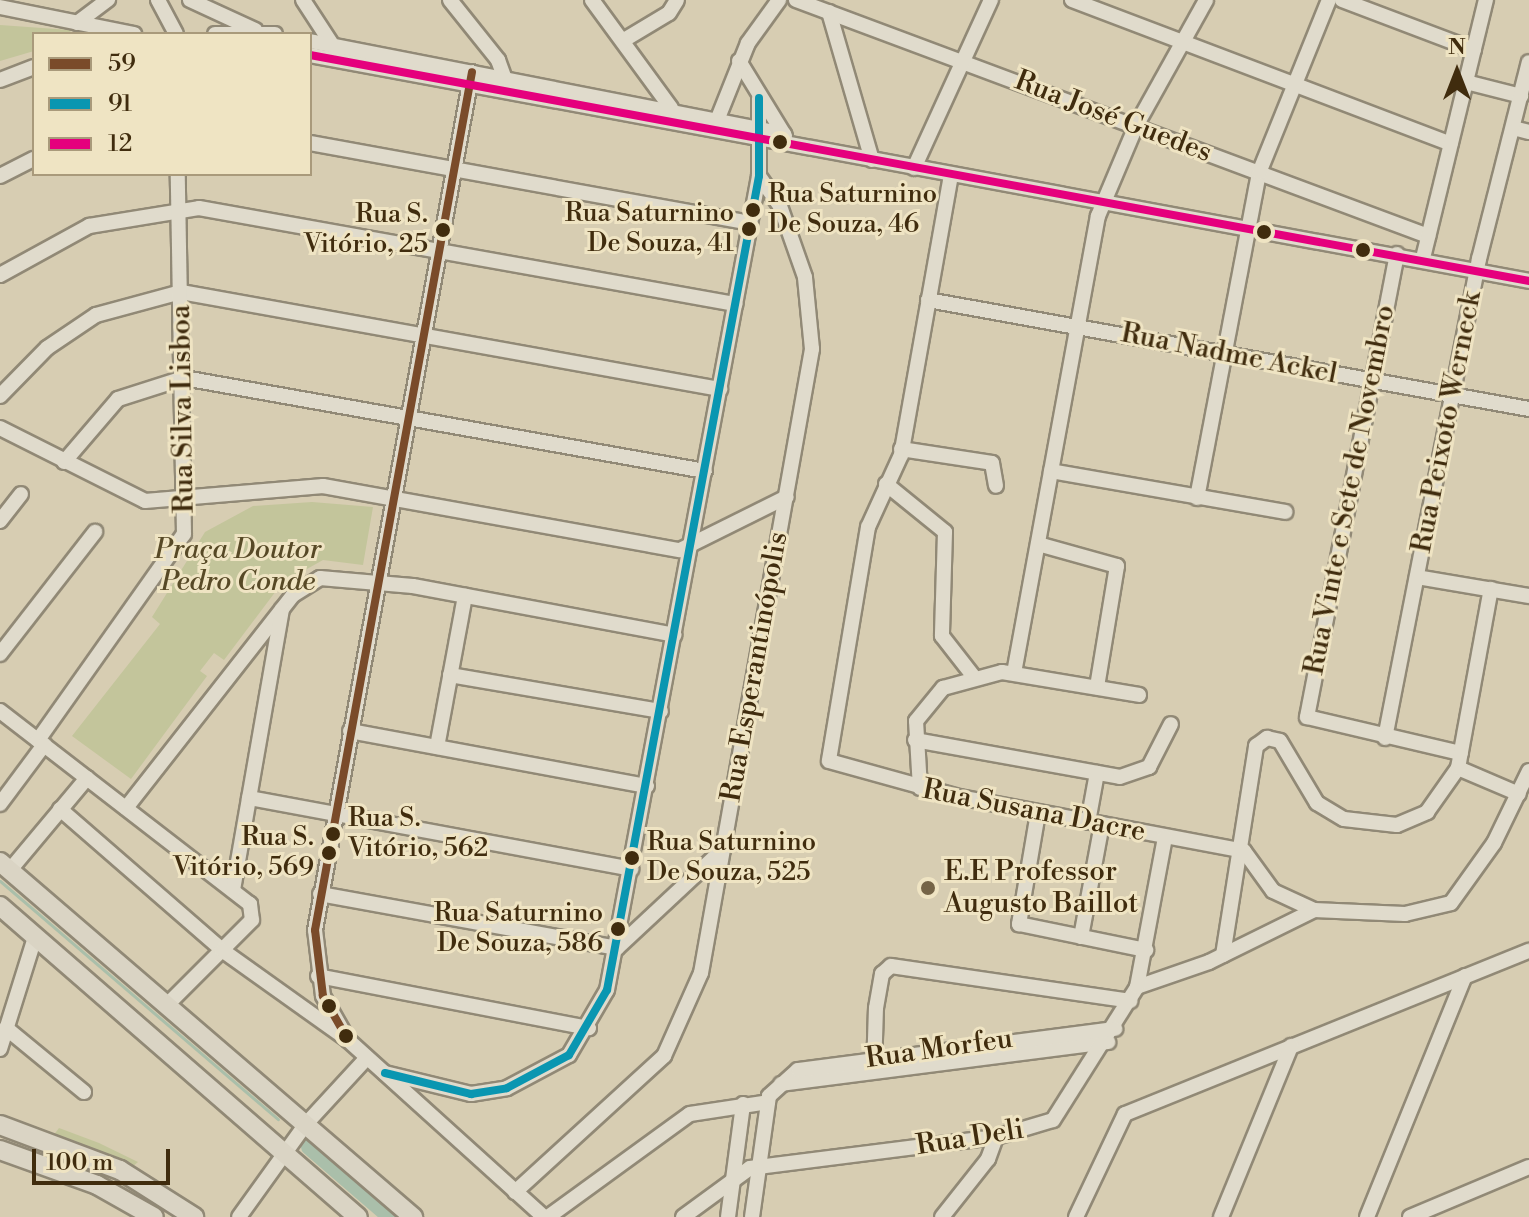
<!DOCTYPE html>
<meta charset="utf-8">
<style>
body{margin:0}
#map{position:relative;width:1529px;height:1217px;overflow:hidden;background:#d7cdb2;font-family:"Libre Bodoni",serif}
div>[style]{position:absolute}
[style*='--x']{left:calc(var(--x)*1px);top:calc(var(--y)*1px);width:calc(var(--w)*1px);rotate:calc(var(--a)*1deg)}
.green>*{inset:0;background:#c3c59b}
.stream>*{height:3px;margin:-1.5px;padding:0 1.5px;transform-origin:1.5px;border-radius:1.5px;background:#aabfaa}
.river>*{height:16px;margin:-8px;padding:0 8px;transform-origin:8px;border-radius:8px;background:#aabfaa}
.roads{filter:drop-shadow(2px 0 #918976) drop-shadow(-2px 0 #918976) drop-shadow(0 2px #918976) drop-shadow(0 -2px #918976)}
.minor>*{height:14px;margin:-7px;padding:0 7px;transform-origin:7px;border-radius:7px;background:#e0dbcc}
.major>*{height:18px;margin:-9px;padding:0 9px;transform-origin:9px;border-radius:9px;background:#dad4c4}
.bus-1>*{height:8px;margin:-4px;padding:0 4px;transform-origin:4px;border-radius:4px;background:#7a4b2a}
.bus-2>*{height:8px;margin:-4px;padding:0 4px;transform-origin:4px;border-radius:4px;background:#0a96b1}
.bus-3>*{height:8px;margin:-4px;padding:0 4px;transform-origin:4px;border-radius:4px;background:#e5007d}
.dots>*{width:22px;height:22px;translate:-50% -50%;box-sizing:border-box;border:4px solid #efe4c3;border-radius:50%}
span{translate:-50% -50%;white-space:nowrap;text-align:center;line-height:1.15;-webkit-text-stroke:6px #efe4c3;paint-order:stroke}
.bus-label{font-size:26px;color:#402c0e}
.left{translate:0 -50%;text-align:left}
.right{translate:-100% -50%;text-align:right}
.street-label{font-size:28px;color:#402c0e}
.park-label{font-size:28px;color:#574926;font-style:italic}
.poi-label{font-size:28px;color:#402c0e}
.legend{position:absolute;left:32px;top:32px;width:280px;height:144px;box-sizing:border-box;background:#efe4c3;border:2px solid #a99a7b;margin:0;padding:10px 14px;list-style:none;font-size:24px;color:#402c0e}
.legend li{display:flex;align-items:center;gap:16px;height:40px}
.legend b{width:40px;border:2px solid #a99a7b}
.north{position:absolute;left:1417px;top:32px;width:80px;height:80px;-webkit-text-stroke:6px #efe4c3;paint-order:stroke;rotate:0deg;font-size:22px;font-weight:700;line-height:32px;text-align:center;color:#402c0e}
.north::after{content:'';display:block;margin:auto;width:28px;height:36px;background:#402c0e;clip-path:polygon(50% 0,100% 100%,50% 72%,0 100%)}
.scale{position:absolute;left:32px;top:1149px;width:138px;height:36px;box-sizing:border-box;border:4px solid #402c0e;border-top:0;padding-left:10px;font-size:24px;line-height:28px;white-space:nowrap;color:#402c0e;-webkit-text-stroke:6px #efe4c3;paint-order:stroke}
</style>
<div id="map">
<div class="green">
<div style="clip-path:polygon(0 25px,70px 30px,71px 34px,34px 34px,34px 51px,0 61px)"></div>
<div style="clip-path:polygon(312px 502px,373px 507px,363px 565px,323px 560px,282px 583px,224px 660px,214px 653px,200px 671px,207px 676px,131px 779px,72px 736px,160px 624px,152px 617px,205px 532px,253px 506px)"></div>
<div style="clip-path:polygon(59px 1128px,99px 1143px,138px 1162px,131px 1168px,53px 1136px)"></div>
</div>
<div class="stream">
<div style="--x:0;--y:881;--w:366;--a:40.6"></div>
</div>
<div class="river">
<div style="--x:309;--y:1147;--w:107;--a:40.8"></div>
</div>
<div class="roads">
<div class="minor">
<div style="--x:158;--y:0;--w:38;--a:62"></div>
<div style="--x:190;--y:0;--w:72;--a:24.8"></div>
<div style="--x:303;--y:0;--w:59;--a:56.9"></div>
<div style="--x:450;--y:0;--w:77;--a:51.3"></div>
<div style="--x:498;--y:60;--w:27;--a:70"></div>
<div style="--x:592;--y:0;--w:134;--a:53.8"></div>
<div style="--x:796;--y:0;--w:675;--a:20.48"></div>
<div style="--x:1072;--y:0;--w:405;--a:20.8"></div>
<div style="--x:1342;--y:0;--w:141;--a:20.7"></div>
<div style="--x:0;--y:7;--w:137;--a:11.4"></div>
<div style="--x:829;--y:12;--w:154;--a:73.8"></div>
<div style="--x:77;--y:23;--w:39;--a:-37"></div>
<div style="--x:215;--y:34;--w:60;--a:0"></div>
<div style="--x:624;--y:40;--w:52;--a:-31"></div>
<div style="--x:669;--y:13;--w:15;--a:-58"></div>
<div style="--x:310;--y:41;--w:483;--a:11.1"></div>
<div style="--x:310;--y:55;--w:1240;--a:10.5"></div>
<div style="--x:739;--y:61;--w:88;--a:58.5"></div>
<div style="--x:0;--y:80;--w:36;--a:-21"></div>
<div style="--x:1466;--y:82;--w:57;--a:14.3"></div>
<div style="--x:716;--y:123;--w:86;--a:-68.2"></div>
<div style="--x:748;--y:43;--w:53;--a:-54.2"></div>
<div style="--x:1513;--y:128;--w:16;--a:14"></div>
<div style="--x:310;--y:143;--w:447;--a:10.3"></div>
<div style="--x:914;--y:168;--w:185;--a:-65.4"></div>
<div style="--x:951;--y:175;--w:284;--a:100.1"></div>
<div style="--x:901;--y:455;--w:79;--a:114.6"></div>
<div style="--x:868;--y:527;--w:237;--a:99.5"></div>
<div style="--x:829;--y:761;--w:135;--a:15.5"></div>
<div style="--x:959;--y:797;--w:290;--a:10.7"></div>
<div style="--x:1244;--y:851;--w:49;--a:54.1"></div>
<div style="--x:1273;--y:891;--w:45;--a:24.9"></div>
<div style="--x:0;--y:176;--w:38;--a:-27"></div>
<div style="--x:1397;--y:254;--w:472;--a:101"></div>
<div style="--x:1307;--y:717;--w:158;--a:13.2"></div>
<div style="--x:1423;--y:258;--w:266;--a:-76.3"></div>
<div style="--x:0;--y:275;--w:102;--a:-28.8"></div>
<div style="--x:89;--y:226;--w:111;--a:-9.3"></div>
<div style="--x:199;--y:208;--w:545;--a:10.15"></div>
<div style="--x:928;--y:300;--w:611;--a:10.28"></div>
<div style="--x:0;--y:396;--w:67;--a:-45.6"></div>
<div style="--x:47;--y:348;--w:59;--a:-34"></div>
<div style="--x:96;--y:315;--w:88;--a:-15.1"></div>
<div style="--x:181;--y:292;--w:548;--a:10.2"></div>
<div style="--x:0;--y:428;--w:162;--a:26.7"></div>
<div style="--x:145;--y:501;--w:179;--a:-4.8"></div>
<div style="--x:323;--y:486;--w:363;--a:10.2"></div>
<div style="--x:680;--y:550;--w:119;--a:-26.4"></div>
<div style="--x:901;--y:449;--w:92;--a:8.7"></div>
<div style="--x:992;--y:463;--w:23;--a:80"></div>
<div style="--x:64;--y:462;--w:83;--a:-49.4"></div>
<div style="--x:118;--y:399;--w:69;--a:-17.7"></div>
<div style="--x:184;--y:378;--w:529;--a:10.12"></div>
<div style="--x:1051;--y:471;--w:238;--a:9.9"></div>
<div style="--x:886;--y:484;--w:76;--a:39.1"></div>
<div style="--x:945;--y:532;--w:104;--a:91.7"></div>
<div style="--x:942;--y:636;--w:52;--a:52"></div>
<div style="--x:1197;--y:498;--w:331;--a:-79.2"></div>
<div style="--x:1259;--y:173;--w:187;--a:-68"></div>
<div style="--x:0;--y:521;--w:34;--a:-52"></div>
<div style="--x:1038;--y:544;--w:82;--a:15.6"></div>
<div style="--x:1117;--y:566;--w:123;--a:99.4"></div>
<div style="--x:1417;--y:577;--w:114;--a:9.6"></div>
<div style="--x:0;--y:654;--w:155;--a:-52.1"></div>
<div style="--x:1014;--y:673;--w:465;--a:-79.6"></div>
<div style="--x:1098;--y:216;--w:98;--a:-67.1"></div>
<div style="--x:1136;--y:126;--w:144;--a:-60.9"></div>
<div style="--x:450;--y:675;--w:214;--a:9.7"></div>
<div style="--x:0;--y:711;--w:316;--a:37.7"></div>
<div style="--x:250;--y:904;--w:16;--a:83"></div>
<div style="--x:252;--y:920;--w:120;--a:135"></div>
<div style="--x:350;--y:731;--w:302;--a:10.5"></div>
<div style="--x:1385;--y:738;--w:488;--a:-78.9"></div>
<div style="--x:1479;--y:259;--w:203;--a:-75.8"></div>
<div style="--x:38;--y:740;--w:252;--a:-54.7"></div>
<div style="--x:184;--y:534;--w:360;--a:-91"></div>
<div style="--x:915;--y:740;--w:208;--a:10.2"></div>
<div style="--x:1120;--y:777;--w:31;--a:-19"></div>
<div style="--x:1149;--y:767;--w:48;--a:-62.9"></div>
<div style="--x:437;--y:747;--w:154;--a:-79.5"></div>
<div style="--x:1458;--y:768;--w:66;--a:23.1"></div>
<div style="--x:920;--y:788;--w:67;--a:-93.4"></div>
<div style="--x:916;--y:721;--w:43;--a:-50.7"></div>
<div style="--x:943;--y:688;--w:61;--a:-15.2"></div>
<div style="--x:1002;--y:672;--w:139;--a:9.5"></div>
<div style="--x:249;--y:798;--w:389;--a:10.5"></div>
<div style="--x:0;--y:804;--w:74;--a:-53.3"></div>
<div style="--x:126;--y:808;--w:271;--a:-51.9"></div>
<div style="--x:293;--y:595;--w:32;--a:-32"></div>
<div style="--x:320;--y:578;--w:93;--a:4.9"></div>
<div style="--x:413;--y:586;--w:266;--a:10.6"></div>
<div style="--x:60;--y:809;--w:215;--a:41"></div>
<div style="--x:222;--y:950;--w:155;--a:35.5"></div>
<div style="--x:348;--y:1040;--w:264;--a:42.1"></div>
<div style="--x:1038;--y:813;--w:113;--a:99.7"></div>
<div style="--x:1019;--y:924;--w:130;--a:11.6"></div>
<div style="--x:1088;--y:822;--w:50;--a:-79.6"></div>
<div style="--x:10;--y:870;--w:120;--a:-50.1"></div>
<div style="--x:233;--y:890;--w:285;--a:-80.1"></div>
<div style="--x:320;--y:894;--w:302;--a:10.3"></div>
<div style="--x:617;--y:948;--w:145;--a:-43"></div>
<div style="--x:1081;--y:937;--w:115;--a:-79.5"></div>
<div style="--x:1223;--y:955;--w:212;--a:-81"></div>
<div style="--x:1256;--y:746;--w:14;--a:-36"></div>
<div style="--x:1267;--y:738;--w:13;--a:13"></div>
<div style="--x:1280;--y:741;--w:72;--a:59.2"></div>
<div style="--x:1317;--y:803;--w:31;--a:31"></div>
<div style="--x:1344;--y:819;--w:53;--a:6.5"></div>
<div style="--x:1397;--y:825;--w:33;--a:-23"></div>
<div style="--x:1427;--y:812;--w:54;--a:-54.8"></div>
<div style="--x:1458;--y:768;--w:182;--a:-79.6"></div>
<div style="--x:318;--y:976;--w:276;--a:10.9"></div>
<div style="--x:1137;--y:987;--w:76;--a:-19.1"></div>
<div style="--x:1209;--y:962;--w:117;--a:-26.3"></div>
<div style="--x:1314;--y:910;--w:91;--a:2.5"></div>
<div style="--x:1405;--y:914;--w:47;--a:-13.4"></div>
<div style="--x:1451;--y:903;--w:74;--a:-54.4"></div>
<div style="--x:1494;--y:843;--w:80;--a:-64.1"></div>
<div style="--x:6;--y:1028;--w:101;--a:39.4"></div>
<div style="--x:348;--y:1040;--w:51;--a:-119.6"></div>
<div style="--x:323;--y:996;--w:66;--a:-96.9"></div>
<div style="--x:315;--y:930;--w:872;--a:-79.63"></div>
<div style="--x:0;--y:1049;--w:117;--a:-72.6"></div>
<div style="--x:874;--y:1071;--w:63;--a:-88.2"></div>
<div style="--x:876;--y:1008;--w:35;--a:-80"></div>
<div style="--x:882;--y:974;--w:12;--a:-42"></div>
<div style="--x:891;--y:966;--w:242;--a:8.3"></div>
<div style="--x:385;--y:1073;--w:89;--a:13.7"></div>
<div style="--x:471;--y:1094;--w:36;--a:-9"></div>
<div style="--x:507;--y:1088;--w:70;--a:-28"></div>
<div style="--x:569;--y:1055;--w:75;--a:-59.7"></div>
<div style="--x:607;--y:990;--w:828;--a:-79.42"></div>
<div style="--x:759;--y:176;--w:78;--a:-90"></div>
<div style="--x:781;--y:1084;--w:330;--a:-7.3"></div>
<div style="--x:515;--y:1192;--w:202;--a:-42.4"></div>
<div style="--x:664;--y:1056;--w:91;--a:-66"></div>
<div style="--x:701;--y:973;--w:634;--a:-79.91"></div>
<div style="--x:812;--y:349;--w:72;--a:-95.6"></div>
<div style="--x:805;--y:277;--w:75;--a:-109.4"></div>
<div style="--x:780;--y:206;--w:37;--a:-125"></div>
<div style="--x:239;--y:1217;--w:113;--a:-54.3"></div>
<div style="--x:305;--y:1125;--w:90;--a:-47.3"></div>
<div style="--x:548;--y:1217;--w:175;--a:-36"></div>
<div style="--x:690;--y:1114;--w:79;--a:-8.7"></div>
<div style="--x:683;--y:1217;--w:83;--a:-36.2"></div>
<div style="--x:750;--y:1168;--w:248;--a:-7.2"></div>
<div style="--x:996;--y:1137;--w:59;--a:-16.6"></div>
<div style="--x:1053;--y:1120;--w:157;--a:-57.7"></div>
<div style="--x:1137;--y:987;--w:152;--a:-79.4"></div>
<div style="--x:728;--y:1217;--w:114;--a:-82.4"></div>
<div style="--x:752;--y:1217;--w:122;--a:-82"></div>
<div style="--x:769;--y:1096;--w:39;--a:-42"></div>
<div style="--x:798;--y:1070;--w:320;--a:-7.4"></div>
<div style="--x:942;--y:1217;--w:74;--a:-51.6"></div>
<div style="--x:988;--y:1159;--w:23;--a:-70"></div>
<div style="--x:1076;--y:1217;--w:114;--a:-64.6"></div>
<div style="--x:1125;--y:1114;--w:436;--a:-22"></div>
<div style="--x:1221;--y:1217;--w:185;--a:-67.7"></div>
<div style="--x:1367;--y:1217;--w:260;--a:-67.9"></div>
<div style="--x:1410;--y:1217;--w:129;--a:-22.8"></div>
</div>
<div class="major">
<div style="--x:0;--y:862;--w:545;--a:40.68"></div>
<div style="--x:0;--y:906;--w:474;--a:41"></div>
<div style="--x:0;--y:1125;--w:128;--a:20.6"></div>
<div style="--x:120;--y:1170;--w:88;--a:32.4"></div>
<div style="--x:0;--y:1150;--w:103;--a:19.8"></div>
<div style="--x:97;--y:1185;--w:65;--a:29.3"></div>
</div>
</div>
<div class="bus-1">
<div style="--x:348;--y:1040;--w:51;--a:-119.6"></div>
<div style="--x:323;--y:996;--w:66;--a:-96.9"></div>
<div style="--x:315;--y:930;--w:872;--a:-79.63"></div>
</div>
<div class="bus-2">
<div style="--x:385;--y:1073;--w:89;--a:13.7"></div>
<div style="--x:471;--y:1094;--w:36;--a:-9"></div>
<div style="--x:507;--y:1088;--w:70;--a:-28"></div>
<div style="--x:569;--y:1055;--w:75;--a:-59.7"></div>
<div style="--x:607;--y:990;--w:828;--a:-79.42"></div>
<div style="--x:759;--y:176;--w:78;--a:-90"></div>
</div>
<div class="bus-3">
<div style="--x:310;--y:55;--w:1240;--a:10.5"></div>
</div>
<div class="dots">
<div style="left:780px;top:142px;background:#402c0e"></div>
<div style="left:753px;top:210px;background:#402c0e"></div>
<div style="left:749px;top:229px;background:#402c0e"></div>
<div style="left:443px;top:230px;background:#402c0e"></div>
<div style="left:1264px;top:232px;background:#402c0e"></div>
<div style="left:1363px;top:250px;background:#402c0e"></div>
<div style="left:333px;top:834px;background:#402c0e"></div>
<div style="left:329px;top:853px;background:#402c0e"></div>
<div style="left:632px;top:858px;background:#402c0e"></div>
<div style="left:928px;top:888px;background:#756447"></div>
<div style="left:618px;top:929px;background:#402c0e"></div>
<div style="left:329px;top:1006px;background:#402c0e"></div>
<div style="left:346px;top:1036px;background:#402c0e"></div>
</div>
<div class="bus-label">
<span class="left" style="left:768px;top:210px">Rua Saturnino<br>De Souza, 46</span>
<span class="right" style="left:734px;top:229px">Rua Saturnino<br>De Souza, 41</span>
<span class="right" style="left:428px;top:230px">Rua S.<br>Vitório, 25</span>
<span class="left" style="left:348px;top:834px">Rua S.<br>Vitório, 562</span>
<span class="right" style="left:314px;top:853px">Rua S.<br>Vitório, 569</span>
<span class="left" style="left:647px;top:858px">Rua Saturnino<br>De Souza, 525</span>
<span class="right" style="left:603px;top:929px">Rua Saturnino<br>De Souza, 586</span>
</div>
<div class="street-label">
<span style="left:1113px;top:117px;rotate:21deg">Rua José Guedes</span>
<span style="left:1229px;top:354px;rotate:11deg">Rua Nadme Ackel</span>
<span style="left:183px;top:409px;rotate:-91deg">Rua Silva Lisboa</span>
<span style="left:1447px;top:422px;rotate:-79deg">Rua Peixoto Werneck</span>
<span style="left:1350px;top:490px;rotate:-79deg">Rua Vinte e Sete de Novembro</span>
<span style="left:755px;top:667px;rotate:-80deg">Rua Esperantinópolis</span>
<span style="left:1034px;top:811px;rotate:11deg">Rua Susana Dacre</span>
<span style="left:939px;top:1049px;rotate:-8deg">Rua Morfeu</span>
<span style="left:970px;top:1138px;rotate:-9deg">Rua Deli</span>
</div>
<div class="park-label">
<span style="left:238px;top:566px">Praça Doutor<br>Pedro Conde</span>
</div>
<div class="poi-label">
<span class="left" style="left:944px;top:888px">E.E Professor<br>Augusto Baillot</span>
</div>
<ul class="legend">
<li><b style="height:10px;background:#7a4b2a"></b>59</li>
<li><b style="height:10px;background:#0a96b1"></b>91</li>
<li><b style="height:10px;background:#e5007d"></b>12</li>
</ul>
<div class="north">N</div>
<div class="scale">100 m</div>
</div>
